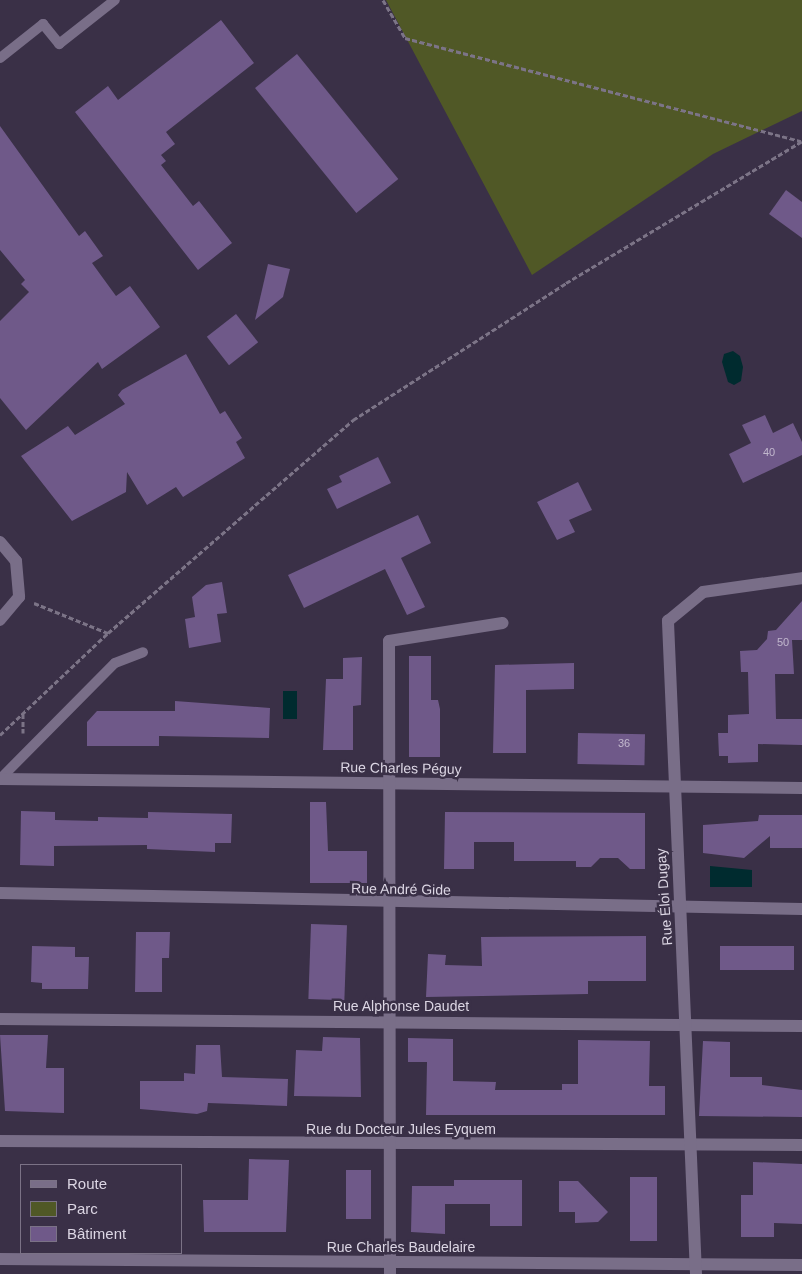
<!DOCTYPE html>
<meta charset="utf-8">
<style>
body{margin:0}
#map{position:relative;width:802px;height:1274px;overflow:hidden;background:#3a3047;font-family:Helvetica,sans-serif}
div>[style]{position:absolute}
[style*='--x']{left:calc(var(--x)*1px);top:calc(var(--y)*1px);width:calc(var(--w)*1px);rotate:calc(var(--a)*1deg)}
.green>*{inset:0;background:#505826}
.water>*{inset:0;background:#002b2f;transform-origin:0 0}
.building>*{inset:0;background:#6f5989;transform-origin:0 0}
.path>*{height:3px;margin-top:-1.5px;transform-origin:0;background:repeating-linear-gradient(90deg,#7c7487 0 5px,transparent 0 7.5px)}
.service>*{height:10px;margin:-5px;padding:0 5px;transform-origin:5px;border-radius:5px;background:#796e88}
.minor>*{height:12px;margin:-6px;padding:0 6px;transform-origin:6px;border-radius:6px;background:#796e88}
span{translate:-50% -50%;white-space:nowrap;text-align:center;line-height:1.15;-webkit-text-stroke:5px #3a3047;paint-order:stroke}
.number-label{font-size:11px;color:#c1b7cd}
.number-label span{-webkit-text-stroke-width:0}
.street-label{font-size:14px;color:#dcd6e4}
.legend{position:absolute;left:20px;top:1164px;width:162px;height:90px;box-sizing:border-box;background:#3a3047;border:1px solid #7b7286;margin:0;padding:6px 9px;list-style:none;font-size:15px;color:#dcd6e4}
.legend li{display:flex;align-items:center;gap:10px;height:25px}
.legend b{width:25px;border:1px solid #7b7286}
</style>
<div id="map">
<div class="green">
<div style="clip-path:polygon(386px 0,802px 0,802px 111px,713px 154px,532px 275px)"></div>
</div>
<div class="water">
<div style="clip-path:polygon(733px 351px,740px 356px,743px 367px,741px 381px,734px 385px,728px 382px,722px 362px,724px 354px)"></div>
<div style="left:283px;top:691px;width:14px;height:28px"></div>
<div style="clip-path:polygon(710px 866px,752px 870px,752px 887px,710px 887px)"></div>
</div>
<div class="building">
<div style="clip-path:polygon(221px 20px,254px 63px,166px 132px,175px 144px,161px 155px,166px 161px,161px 165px,193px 206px,199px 201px,232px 243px,198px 270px,75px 112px,108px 86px,118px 100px)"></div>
<div style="left:297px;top:54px;width:161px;height:54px;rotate:51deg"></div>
<div style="clip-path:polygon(0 126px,79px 236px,85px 231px,103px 256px,92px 263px,116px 296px,130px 286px,160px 327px,102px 369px,98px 362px,26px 430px,0 398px,0 321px,29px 292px,21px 284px,25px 280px,0 250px)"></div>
<div style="clip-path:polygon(786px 190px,802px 202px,802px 238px,769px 214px)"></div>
<div style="clip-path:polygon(268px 264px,290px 269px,283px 297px,255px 320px)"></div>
<div style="left:236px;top:314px;width:36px;height:37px;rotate:52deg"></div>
<div style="clip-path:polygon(186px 354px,220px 414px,225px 411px,242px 438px,236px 442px,245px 458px,183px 497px,176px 487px,147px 505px,127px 472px,126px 492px,72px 521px,21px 456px,68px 426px,75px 435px,125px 404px,118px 395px,122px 390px)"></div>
<div style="clip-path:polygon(765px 415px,773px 433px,793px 423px,802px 442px,802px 455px,743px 483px,729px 454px,751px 443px,742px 425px)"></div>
<div style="clip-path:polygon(378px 457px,391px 483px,337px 509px,327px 489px,342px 482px,339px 476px)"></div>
<div style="clip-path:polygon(578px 482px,592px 510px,569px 520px,575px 532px,557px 540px,537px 502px)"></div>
<div style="clip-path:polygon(418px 515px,431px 543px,401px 558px,425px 607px,407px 615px,385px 569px,304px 608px,288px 575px)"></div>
<div style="clip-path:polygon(222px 582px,227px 613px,217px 614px,221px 642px,189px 648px,185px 619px,195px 617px,192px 597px,206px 585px)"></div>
<div style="clip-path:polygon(802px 601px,802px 640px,792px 640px,794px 674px,775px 674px,776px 719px,802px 719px,802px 745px,758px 744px,758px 762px,728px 763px,728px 756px,719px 756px,718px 733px,728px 733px,728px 715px,749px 714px,748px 672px,741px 672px,740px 651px,757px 650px,767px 639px,768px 631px,776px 630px)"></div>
<div style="clip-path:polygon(409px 656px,431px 656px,431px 700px,438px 700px,440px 709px,440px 757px,409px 757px)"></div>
<div style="clip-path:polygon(362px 657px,361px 705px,353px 706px,353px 750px,323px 750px,326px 679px,343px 679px,343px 658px)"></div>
<div style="clip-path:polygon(574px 663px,574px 689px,526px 690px,526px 753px,493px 753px,495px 665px)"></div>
<div style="clip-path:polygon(175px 701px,270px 708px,269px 738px,159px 736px,159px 746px,87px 746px,87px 722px,97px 711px,175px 711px)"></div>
<div style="left:578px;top:733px;width:67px;height:31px;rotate:1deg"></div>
<div style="clip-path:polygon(310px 802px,326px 802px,328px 851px,367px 851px,367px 883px,310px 883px)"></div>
<div style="clip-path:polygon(21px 811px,55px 812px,55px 820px,98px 821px,98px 817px,148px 818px,148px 812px,232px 814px,231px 843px,215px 843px,215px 852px,147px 849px,147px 845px,54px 846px,54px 866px,20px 865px)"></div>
<div style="clip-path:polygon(445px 812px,645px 813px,645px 869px,630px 869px,618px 858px,600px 858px,591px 867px,576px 867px,576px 861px,514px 861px,514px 842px,474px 842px,474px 869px,444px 869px)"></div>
<div style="clip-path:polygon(759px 815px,802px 815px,802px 848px,770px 848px,770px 836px,744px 858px,703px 853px,703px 825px,758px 821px)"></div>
<div style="left:311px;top:924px;width:36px;height:75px;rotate:2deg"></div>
<div style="clip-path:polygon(136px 932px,170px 932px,169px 958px,162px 958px,162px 992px,135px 992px)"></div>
<div style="clip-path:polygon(646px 936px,646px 981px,588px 981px,588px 994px,426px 997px,428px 954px,446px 955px,445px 965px,482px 966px,481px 937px)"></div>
<div style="clip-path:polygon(32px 946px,75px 947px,75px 957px,89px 957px,88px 989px,42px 989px,42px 983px,31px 982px)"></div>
<div style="left:720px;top:946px;width:74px;height:24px"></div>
<div style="clip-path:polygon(0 1035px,48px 1035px,46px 1068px,64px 1068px,64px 1113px,5px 1111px)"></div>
<div style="clip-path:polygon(323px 1037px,360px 1038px,361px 1097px,294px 1096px,296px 1050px,322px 1051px)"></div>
<div style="clip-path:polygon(408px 1038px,453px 1039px,453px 1081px,496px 1082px,495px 1090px,562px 1090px,562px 1084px,578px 1084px,578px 1040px,650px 1041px,649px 1086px,665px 1086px,665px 1115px,426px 1115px,427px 1062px,408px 1062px)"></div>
<div style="clip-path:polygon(703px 1041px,730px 1042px,730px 1077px,762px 1077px,762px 1085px,802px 1090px,802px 1117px,699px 1116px)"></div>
<div style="clip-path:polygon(196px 1045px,220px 1045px,222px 1077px,288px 1079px,287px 1106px,208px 1103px,207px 1111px,197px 1114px,140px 1109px,140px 1081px,184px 1081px,184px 1073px,195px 1074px)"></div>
<div style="clip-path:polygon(249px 1159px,289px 1160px,286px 1232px,204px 1232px,203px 1200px,248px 1200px)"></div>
<div style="clip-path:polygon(753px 1162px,802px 1164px,802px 1224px,774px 1223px,774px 1237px,741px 1237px,741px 1195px,753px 1195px)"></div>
<div style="left:346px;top:1170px;width:25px;height:49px"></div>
<div style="left:630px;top:1177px;width:27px;height:64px"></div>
<div style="clip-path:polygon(454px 1180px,522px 1180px,522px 1226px,490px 1226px,490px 1204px,445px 1204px,445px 1234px,411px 1232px,412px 1186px,454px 1186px)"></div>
<div style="clip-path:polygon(559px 1181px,578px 1181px,608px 1212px,598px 1222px,575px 1223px,575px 1212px,559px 1212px)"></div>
</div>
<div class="path">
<div style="--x:383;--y:0;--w:44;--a:59.9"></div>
<div style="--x:405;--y:38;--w:409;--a:14.6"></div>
<div style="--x:34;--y:603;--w:80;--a:22.1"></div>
<div style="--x:23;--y:714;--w:19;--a:90"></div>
<div style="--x:0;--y:735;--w:149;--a:-43.4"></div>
<div style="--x:108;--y:633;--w:325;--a:-41"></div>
<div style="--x:353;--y:420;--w:253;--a:-32.7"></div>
<div style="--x:566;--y:283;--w:275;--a:-31"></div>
</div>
<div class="service">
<div style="--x:0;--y:58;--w:55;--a:-38.3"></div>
<div style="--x:43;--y:24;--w:26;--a:51"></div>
<div style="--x:59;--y:44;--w:71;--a:-38.2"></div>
<div style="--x:3;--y:776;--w:159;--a:-45.3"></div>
<div style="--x:115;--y:663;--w:30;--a:-21"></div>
</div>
<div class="minor">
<div style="--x:0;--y:542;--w:25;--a:50"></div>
<div style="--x:16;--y:561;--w:36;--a:85"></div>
<div style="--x:19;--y:597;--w:30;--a:130"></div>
<div style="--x:0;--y:779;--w:802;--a:0.64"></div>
<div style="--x:0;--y:893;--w:802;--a:1.14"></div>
<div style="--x:0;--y:1019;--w:802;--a:0.5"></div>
<div style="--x:0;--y:1141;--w:802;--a:0.29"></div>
<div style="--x:0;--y:1259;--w:802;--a:0.43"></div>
<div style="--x:390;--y:1274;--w:633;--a:-90.09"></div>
<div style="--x:389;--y:641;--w:115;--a:-9"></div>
<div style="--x:696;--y:1274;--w:654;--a:-92.46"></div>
<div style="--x:668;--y:621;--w:45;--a:-39.6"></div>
<div style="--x:703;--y:592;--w:100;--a:-8"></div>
</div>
<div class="number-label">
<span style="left:769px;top:452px">40</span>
<span style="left:783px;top:642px">50</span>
<span style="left:624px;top:743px">36</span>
</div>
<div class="street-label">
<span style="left:401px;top:768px;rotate:1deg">Rue Charles Péguy</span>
<span style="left:401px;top:889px;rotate:1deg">Rue André Gide</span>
<span style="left:664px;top:897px;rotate:-94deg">Rue Éloi Dugay</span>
<span style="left:401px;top:1006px">Rue Alphonse Daudet</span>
<span style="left:401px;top:1129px">Rue du Docteur Jules Eyquem</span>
<span style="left:401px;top:1247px">Rue Charles Baudelaire</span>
</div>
<ul class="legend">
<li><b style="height:6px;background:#796e88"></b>Route</li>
<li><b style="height:14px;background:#505826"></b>Parc</li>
<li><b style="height:14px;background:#6f5989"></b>Bâtiment</li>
</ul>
</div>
